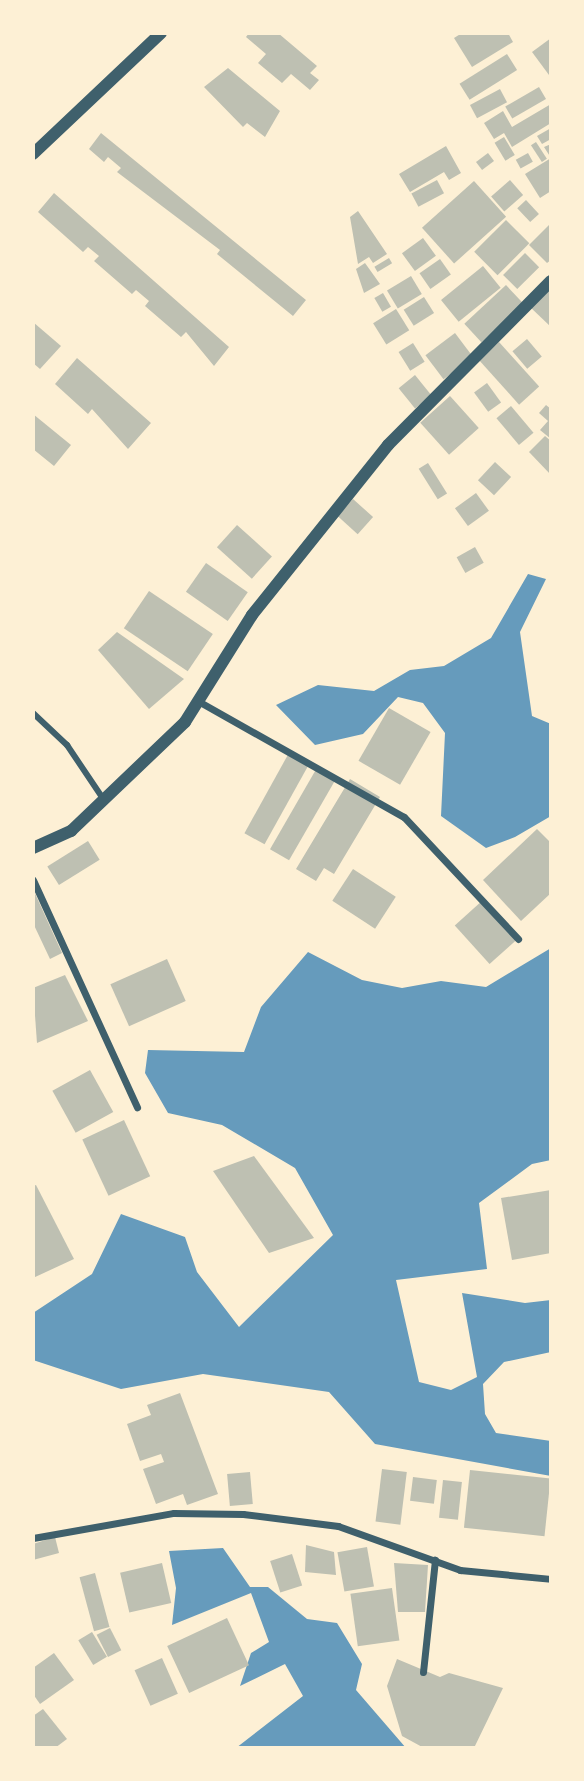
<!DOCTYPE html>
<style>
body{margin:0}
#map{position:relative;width:584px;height:1781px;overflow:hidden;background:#fdf0d5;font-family:Montserrat,sans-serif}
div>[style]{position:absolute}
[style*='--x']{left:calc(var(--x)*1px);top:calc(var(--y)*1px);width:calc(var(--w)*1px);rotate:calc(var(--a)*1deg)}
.water>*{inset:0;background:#669bbc}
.building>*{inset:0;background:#bec0b2;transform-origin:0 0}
.pedestrian>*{height:6px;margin:-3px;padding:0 3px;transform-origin:3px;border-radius:3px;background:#3f606c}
.minor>*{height:7px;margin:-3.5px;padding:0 3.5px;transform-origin:3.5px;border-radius:3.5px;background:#3f606c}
.tertiary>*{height:12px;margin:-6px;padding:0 6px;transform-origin:6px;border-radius:6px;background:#3f606c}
span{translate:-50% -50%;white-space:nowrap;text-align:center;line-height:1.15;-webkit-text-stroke:6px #fdf0d5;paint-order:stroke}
.frame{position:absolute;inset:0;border:35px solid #fdf0d5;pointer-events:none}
</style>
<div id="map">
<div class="water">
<div style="clip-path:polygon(528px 574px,546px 579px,520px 632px,532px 716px,551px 724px,551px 816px,515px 837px,486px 848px,441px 816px,445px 733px,423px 703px,398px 697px,363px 734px,315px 745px,276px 705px,318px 685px,374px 691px,410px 670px,444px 666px,491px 638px)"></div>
<div style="clip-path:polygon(551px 948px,551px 1160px,532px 1164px,479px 1203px,487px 1269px,396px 1280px,419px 1382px,451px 1390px,477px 1377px,462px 1293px,525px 1303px,551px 1300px,551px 1352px,504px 1362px,483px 1384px,485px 1414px,496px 1433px,551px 1441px,551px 1476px,375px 1444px,329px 1392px,203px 1374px,121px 1389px,33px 1360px,33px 1313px,92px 1274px,121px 1214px,185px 1237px,197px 1272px,239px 1327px,333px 1235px,295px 1168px,222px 1125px,168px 1113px,145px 1073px,148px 1050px,244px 1052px,261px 1007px,308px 952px,362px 980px,402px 988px,441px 981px,486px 987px)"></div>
<div style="clip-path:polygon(223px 1548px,250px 1587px,268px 1587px,307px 1619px,337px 1623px,362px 1664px,356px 1690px,406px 1748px,236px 1748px,303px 1696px,285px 1664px,240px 1686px,251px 1653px,269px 1642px,251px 1593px,172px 1625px,176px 1588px,169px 1551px)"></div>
</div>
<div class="building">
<div style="clip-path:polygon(249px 33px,278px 33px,317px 66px,310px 73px,319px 80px,310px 90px,291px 74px,282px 83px,258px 63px,266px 54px,246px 37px)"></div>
<div style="clip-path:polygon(462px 33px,508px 33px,513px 42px,472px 67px,454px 38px)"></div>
<div style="clip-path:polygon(551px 38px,551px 73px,549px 75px,532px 52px)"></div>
<div style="left:507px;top:54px;width:19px;height:56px;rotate:58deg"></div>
<div style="clip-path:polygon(228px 68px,280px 111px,265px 137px,247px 123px,243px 127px,204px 87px)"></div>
<div style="left:539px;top:87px;width:14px;height:39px;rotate:60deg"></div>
<div style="left:500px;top:89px;width:15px;height:34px;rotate:62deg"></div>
<div style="clip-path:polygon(551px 104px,551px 123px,512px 147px,504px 133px,494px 139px,484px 123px,503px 111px,512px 127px)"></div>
<div style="clip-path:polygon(551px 128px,551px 139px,542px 144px,537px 136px)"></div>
<div style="clip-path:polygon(101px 133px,306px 300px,293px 316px,217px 254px,220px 250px,117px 172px,121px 168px,108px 157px,104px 162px,89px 149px)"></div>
<div style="left:504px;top:137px;width:21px;height:11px;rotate:59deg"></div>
<div style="left:536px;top:142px;width:20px;height:6px;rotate:57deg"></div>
<div style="clip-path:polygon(551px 144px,551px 191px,540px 198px,525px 174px,551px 158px,544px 147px)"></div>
<div style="clip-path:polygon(446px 146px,461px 173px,449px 180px,444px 172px,410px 192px,399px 174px)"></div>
<div style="left:488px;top:153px;width:10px;height:15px;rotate:53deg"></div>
<div style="left:528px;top:153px;width:10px;height:14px;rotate:61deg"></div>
<div style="left:437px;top:180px;width:15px;height:29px;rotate:62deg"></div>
<div style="left:510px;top:180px;width:20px;height:25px;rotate:49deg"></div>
<div style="left:474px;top:181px;width:48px;height:70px;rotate:48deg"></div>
<div style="clip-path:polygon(54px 193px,229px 347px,214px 366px,186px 332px,181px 337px,145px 306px,149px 301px,136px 290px,132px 294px,94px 261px,99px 256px,88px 247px,83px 252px,38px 212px)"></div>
<div style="left:526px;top:200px;width:19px;height:12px;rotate:47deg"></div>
<div style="clip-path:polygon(358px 211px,387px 254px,373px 263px,369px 257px,358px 264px,350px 217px)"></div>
<div style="left:506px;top:220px;width:33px;height:45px;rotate:45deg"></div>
<div style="clip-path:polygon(551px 223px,551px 260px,547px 263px,529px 245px)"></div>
<div style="left:423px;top:238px;width:22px;height:26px;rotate:54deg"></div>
<div style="left:525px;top:253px;width:20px;height:31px;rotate:45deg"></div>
<div style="left:389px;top:258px;width:6px;height:17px;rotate:59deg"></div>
<div style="left:440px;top:259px;width:19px;height:25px;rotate:55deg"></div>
<div style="clip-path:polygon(365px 263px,380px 284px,364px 293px,356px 269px)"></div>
<div style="left:483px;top:266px;width:28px;height:54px;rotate:51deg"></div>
<div style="left:411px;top:276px;width:21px;height:28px;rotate:59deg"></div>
<div style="clip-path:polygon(551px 283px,551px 327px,529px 306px)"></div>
<div style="left:506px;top:285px;width:25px;height:57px;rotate:47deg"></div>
<div style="left:383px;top:293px;width:16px;height:10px;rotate:60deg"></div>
<div style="left:424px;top:297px;width:19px;height:24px;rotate:58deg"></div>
<div style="left:396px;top:309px;width:25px;height:27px;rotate:58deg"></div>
<div style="clip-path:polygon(33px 322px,61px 346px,40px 369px,33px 363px)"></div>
<div style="left:455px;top:333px;width:30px;height:37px;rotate:53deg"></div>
<div style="left:527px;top:339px;width:23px;height:19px;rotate:50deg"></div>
<div style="left:499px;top:342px;width:60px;height:27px;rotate:48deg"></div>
<div style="left:413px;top:343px;width:22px;height:17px;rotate:58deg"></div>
<div style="clip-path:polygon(77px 358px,151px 423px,128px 449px,92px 409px,88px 414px,55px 384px)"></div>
<div style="left:415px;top:375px;width:26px;height:21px;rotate:51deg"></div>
<div style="left:487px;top:383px;width:24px;height:16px;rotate:54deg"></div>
<div style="left:450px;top:396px;width:43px;height:40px;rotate:48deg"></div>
<div style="clip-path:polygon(546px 405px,551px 409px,551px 439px,540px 430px,548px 421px,539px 413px)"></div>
<div style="left:511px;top:406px;width:35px;height:19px;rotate:50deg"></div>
<div style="clip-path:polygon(33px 414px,71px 445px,54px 466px,33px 449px)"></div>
<div style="clip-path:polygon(545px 436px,551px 441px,551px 475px,529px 452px)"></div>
<div style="left:495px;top:462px;width:22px;height:25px;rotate:43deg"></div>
<div style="left:428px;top:463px;width:36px;height:11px;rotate:58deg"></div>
<div style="left:476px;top:493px;width:22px;height:26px;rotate:54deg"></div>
<div style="left:353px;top:499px;width:27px;height:23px;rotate:42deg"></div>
<div style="left:237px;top:525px;width:47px;height:30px;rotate:42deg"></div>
<div style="left:475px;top:547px;width:18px;height:21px;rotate:61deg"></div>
<div style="left:206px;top:563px;width:51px;height:35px;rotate:35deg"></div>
<div style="left:149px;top:591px;width:77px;height:45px;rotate:34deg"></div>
<div style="clip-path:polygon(117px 632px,184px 679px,149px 709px,98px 650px)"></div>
<div style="left:389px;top:708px;width:48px;height:61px;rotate:30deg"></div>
<div style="left:290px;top:751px;width:23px;height:94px;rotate:29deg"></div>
<div style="left:318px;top:766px;width:22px;height:96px;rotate:30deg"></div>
<div style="clip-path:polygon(350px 779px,380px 797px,334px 874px,324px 868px,316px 881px,296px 869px)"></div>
<div style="clip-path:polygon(537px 829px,551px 843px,551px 893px,521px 921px,483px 880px)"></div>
<div style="left:88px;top:841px;width:22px;height:48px;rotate:58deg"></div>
<div style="left:353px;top:869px;width:51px;height:38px;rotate:33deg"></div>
<div style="clip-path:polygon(33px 889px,62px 953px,50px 959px,33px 923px)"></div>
<div style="left:483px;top:900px;width:52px;height:38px;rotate:48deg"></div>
<div style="left:167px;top:959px;width:46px;height:62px;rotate:66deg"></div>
<div style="clip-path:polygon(65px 975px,88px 1021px,37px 1043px,33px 988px)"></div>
<div style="left:90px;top:1070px;width:48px;height:43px;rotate:61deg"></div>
<div style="left:124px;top:1120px;width:62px;height:46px;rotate:65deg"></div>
<div style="clip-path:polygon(254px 1156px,314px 1238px,269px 1253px,213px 1171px)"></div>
<div style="clip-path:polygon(36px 1185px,74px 1259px,33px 1278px,33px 1186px)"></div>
<div style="clip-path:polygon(551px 1190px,551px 1253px,512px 1260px,501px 1198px)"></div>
<div style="clip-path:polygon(180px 1393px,218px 1494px,187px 1505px,183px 1494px,156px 1504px,143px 1469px,164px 1462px,161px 1454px,140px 1461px,127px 1424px,151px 1415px,147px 1405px)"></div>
<div style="left:382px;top:1469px;width:25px;height:53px;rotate:7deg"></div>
<div style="left:470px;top:1470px;width:81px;height:58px;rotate:6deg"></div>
<div style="left:250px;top:1472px;width:32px;height:23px;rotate:85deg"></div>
<div style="left:413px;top:1477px;width:24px;height:24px;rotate:7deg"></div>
<div style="left:443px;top:1480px;width:19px;height:38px;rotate:6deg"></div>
<div style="clip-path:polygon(55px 1537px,59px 1553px,33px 1560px,33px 1544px)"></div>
<div style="clip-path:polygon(306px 1545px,334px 1552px,336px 1575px,305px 1572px)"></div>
<div style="left:367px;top:1547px;width:40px;height:30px;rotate:80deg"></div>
<div style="left:292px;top:1554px;width:33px;height:23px;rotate:72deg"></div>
<div style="left:162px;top:1563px;width:41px;height:43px;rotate:77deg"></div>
<div style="clip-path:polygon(394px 1563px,428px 1565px,425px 1612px,398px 1612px)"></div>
<div style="left:95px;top:1573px;width:56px;height:16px;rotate:75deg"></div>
<div style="left:392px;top:1588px;width:53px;height:42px;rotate:82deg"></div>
<div style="left:227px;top:1618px;width:52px;height:66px;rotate:65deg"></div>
<div style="left:110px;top:1628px;width:25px;height:15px;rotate:63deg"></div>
<div style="left:92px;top:1632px;width:29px;height:16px;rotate:59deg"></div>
<div style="clip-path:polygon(54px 1653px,74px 1680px,40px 1704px,33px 1694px,33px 1668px)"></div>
<div style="left:162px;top:1658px;width:39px;height:30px;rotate:66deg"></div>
<div style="clip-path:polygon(397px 1659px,440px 1677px,449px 1673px,503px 1688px,474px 1748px,424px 1748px,402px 1736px,387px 1686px)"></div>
<div style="clip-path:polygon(43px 1709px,67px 1739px,55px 1748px,33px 1748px,33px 1716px)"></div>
</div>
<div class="pedestrian">
<div style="--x:33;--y:713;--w:47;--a:43.3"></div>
<div style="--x:67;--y:745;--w:66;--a:56.1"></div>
</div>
<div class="minor">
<div style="--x:198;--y:701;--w:236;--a:29.4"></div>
<div style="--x:404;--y:817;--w:167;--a:46.9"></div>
<div style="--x:33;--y:880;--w:250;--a:65.4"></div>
<div style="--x:33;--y:1538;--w:143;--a:-10.1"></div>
<div style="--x:174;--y:1513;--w:69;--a:0.8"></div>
<div style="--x:243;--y:1514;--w:96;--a:7.2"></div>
<div style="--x:338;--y:1526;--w:130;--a:19.8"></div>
<div style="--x:460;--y:1570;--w:91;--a:5.6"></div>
<div style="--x:423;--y:1672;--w:113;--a:-83.9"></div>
</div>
<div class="tertiary">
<div style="--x:33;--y:154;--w:176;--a:-43.4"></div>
<div style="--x:33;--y:848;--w:42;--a:-24.1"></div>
<div style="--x:71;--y:831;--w:158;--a:-43.7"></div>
<div style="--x:185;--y:722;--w:126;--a:-57.9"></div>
<div style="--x:252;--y:615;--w:218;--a:-51.3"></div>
<div style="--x:388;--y:445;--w:231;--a:-45.2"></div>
</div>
<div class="frame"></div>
</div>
